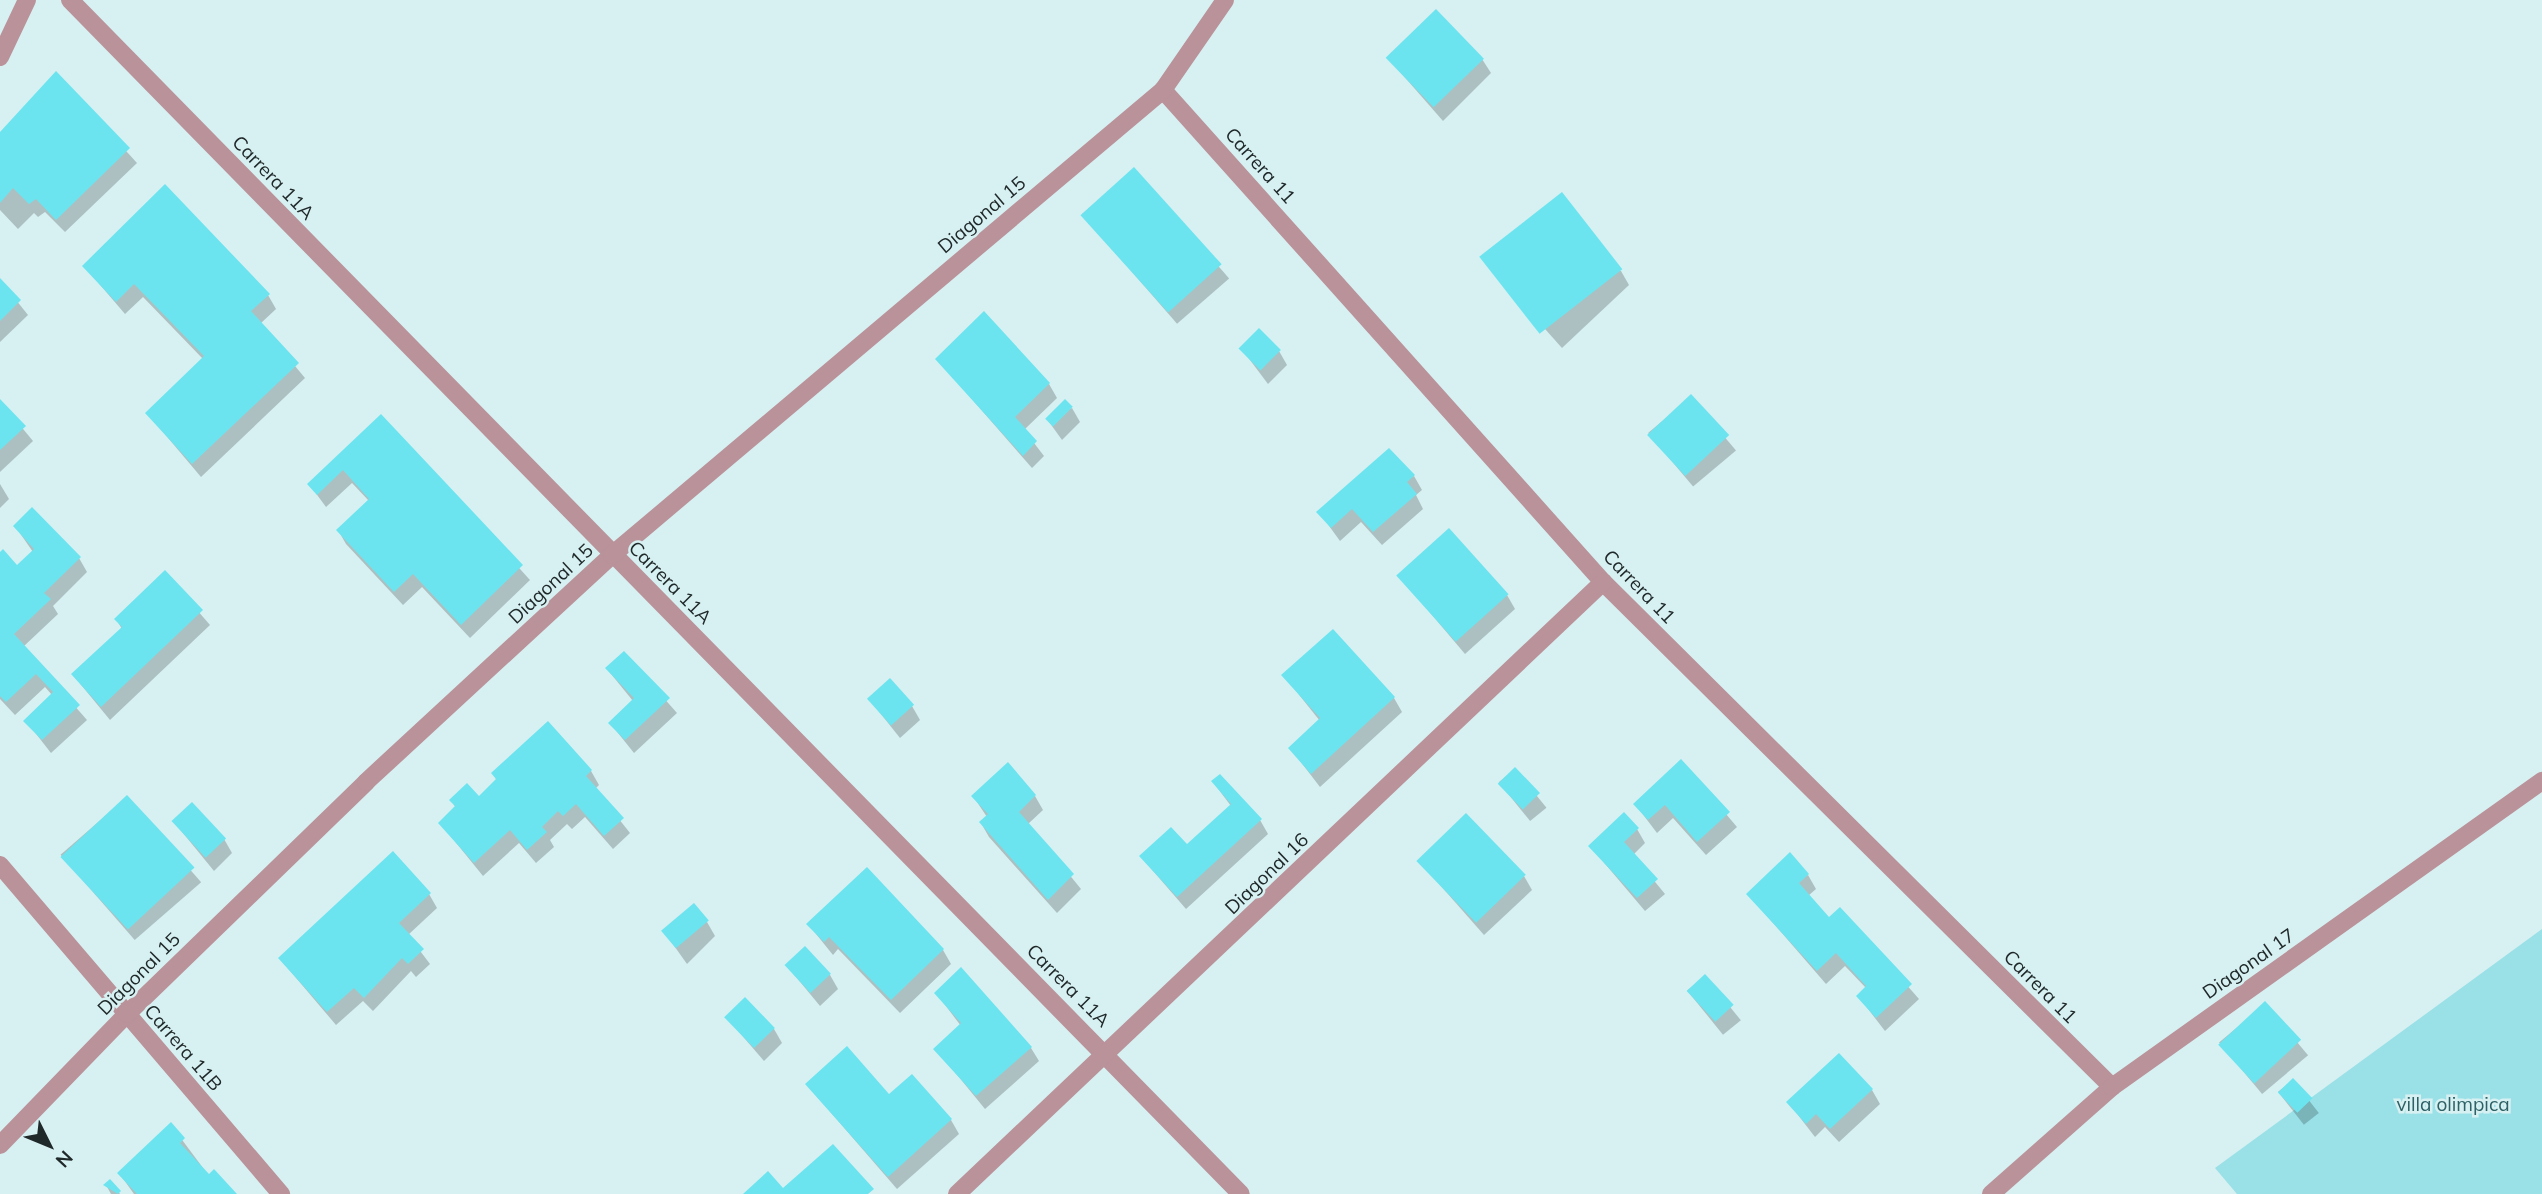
<!DOCTYPE html>
<style>
body{margin:0}
#map{position:relative;width:2542px;height:1194px;overflow:hidden;background:#d7f0f2;font-family:Mulish,sans-serif}
div>[style]{position:absolute}
[style*='--x']{left:calc(var(--x)*1px);top:calc(var(--y)*1px);width:calc(var(--w)*1px);rotate:calc(var(--a)*1deg)}
.green>*{inset:0;background:#99e0e7}
.shadow>*{inset:0;background:#0003;transform-origin:0 0}
.building>*{inset:0;background:#6ce4ef;transform-origin:0 0}
.minor>*{height:18px;margin:-9px;padding:0 9px;transform-origin:9px;border-radius:9px;background:#b9929a}
span{translate:-50% -50%;white-space:nowrap;text-align:center;line-height:1.15;-webkit-text-stroke:5px #d7f0f2;paint-order:stroke}
.street-label{font-size:19px;color:#20292a}
.park-label{font-size:19px;color:#2d6166}
.north{position:absolute;left:14px;top:1110px;width:70px;height:70px;-webkit-text-stroke:5px #d7f0f2;paint-order:stroke;rotate:133deg;font-size:19px;font-weight:700;line-height:28px;text-align:center;color:#20292a}
.north::after{content:'';display:block;margin:auto;width:24px;height:32px;background:#20292a;clip-path:polygon(50% 0,100% 100%,50% 72%,0 100%)}
</style>
<div id="map">
<div class="green">
<div style="clip-path:polygon(2542px 929px,2542px 1194px,2237px 1194px,2215px 1168px)"></div>
</div>
<div class="shadow">
<div style="clip-path:polygon(1387px 57px,1482px 59px,1491px 73px,1443px 121px)"></div>
<div style="clip-path:polygon(56px 74px,137px 163px,65px 232px,45px 212px,38px 217px,34px 213px,18px 229px,0 210px,0 135px)"></div>
<div style="left:1134px;top:169px;width:145px;height:69px;rotate:49deg"></div>
<div style="clip-path:polygon(1488px 265px,1621px 271px,1629px 285px,1562px 348px)"></div>
<div style="clip-path:polygon(84px 266px,268px 295px,276px 309px,260px 324px,305px 378px,201px 477px,147px 413px,203px 359px,143px 297px,125px 314px)"></div>
<div style="clip-path:polygon(0 280px,28px 315px,0 342px)"></div>
<div style="clip-path:polygon(1241px 348px,1279px 351px,1287px 365px,1268px 384px)"></div>
<div style="clip-path:polygon(937px 359px,1049px 384px,1057px 398px,1024px 430px,1044px 456px,1032px 468px)"></div>
<div style="left:1691px;top:397px;width:70px;height:56px;rotate:50deg"></div>
<div style="clip-path:polygon(0 401px,33px 441px,0 472px)"></div>
<div style="clip-path:polygon(1072px 408px,1080px 422px,1062px 440px,1047px 419px)"></div>
<div style="clip-path:polygon(381px 416px,530px 580px,470px 638px,422px 587px,403px 605px,346px 544px,338px 530px,369px 501px,352px 483px,326px 507px,309px 484px)"></div>
<div style="clip-path:polygon(1414px 476px,1422px 490px,1416px 495px,1423px 509px,1382px 545px,1361px 522px,1340px 541px,1319px 512px)"></div>
<div style="clip-path:polygon(0 484px,9px 499px,0 508px)"></div>
<div style="clip-path:polygon(15px 526px,79px 558px,87px 572px,53px 606px,58px 614px,23px 647px,87px 720px,51px 753px,26px 721px,52px 695px,45px 687px,15px 715px,0 699px,0 554px,17px 567px,33px 552px)"></div>
<div style="clip-path:polygon(165px 573px,210px 625px,110px 720px,73px 675px,122px 629px,116px 619px)"></div>
<div style="clip-path:polygon(1400px 577px,1507px 595px,1515px 609px,1465px 654px)"></div>
<div style="clip-path:polygon(624px 653px,677px 713px,634px 753px,610px 723px,633px 701px,607px 669px)"></div>
<div style="clip-path:polygon(1284px 676px,1394px 698px,1402px 712px,1320px 787px,1290px 748px,1320px 721px)"></div>
<div style="clip-path:polygon(869px 699px,912px 706px,920px 720px,900px 738px)"></div>
<div style="clip-path:polygon(547px 723px,591px 771px,599px 785px,595px 789px,630px 833px,613px 849px,585px 817px,572px 829px,567px 824px,550px 840px,554px 847px,536px 863px,519px 843px,483px 876px,440px 823px,456px 808px,451px 800px,478px 799px,497px 781px,493px 773px)"></div>
<div style="clip-path:polygon(1681px 761px,1737px 827px,1706px 855px,1673px 818px,1657px 833px,1635px 804px)"></div>
<div style="left:1515px;top:769px;width:50px;height:21px;rotate:51deg"></div>
<div style="clip-path:polygon(1213px 782px,1260px 820px,1268px 834px,1186px 909px,1141px 857px,1187px 847px,1231px 806px)"></div>
<div style="clip-path:polygon(973px 796px,1035px 796px,1043px 810px,1028px 824px,1081px 889px,1057px 913px,989px 837px,981px 823px,987px 817px)"></div>
<div style="left:127px;top:797px;width:113px;height:88px;rotate:49deg"></div>
<div style="clip-path:polygon(174px 822px,224px 839px,232px 853px,214px 871px)"></div>
<div style="clip-path:polygon(1637px 829px,1645px 843px,1633px 855px,1665px 894px,1645px 911px,1590px 846px)"></div>
<div style="clip-path:polygon(1418px 860px,1524px 876px,1532px 890px,1484px 935px)"></div>
<div style="clip-path:polygon(1808px 875px,1816px 889px,1808px 896px,1829px 920px,1840px 909px,1919px 999px,1885px 1031px,1858px 996px,1866px 988px,1845px 966px,1826px 984px,1748px 894px)"></div>
<div style="clip-path:polygon(429px 894px,437px 908px,408px 935px,430px 964px,416px 977px,411px 971px,373px 1011px,363px 1001px,336px 1025px,280px 959px)"></div>
<div style="clip-path:polygon(707px 922px,715px 936px,687px 964px,665px 933px)"></div>
<div style="clip-path:polygon(808px 924px,943px 950px,951px 964px,900px 1013px,838px 949px,833px 955px)"></div>
<div style="clip-path:polygon(787px 966px,830px 975px,838px 989px,820px 1006px)"></div>
<div style="left:1705px;top:976px;width:57px;height:23px;rotate:51deg"></div>
<div style="clip-path:polygon(936px 993px,1031px 1048px,1039px 1061px,985px 1109px,936px 1049px,961px 1026px)"></div>
<div style="left:2265px;top:1004px;width:67px;height:60px;rotate:50deg"></div>
<div style="clip-path:polygon(727px 1018px,774px 1029px,782px 1043px,764px 1061px)"></div>
<div style="left:2293px;top:1080px;width:42px;height:19px;rotate:52deg"></div>
<div style="clip-path:polygon(807px 1085px,889px 1096px,951px 1120px,959px 1134px,897px 1189px)"></div>
<div style="clip-path:polygon(1872px 1090px,1880px 1104px,1839px 1142px,1825px 1127px,1815px 1137px,1788px 1102px)"></div>
<div style="clip-path:polygon(171px 1125px,209px 1176px,235px 1194px,134px 1194px,119px 1173px)"></div>
<div style="clip-path:polygon(110px 1181px,120px 1194px,111px 1194px,106px 1185px)"></div>
</div>
<div class="building">
<div style="left:1436px;top:9px;width:69px;height:70px;rotate:46deg"></div>
<div style="clip-path:polygon(56px 71px,130px 148px,56px 220px,36px 199px,29px 204px,13px 188px,0 203px,0 132px)"></div>
<div style="left:1134px;top:167px;width:131px;height:72px;rotate:48deg"></div>
<div style="clip-path:polygon(165px 184px,270px 294px,251px 311px,299px 363px,192px 464px,145px 413px,204px 356px,134px 284px,116px 302px,82px 266px)"></div>
<div style="left:1562px;top:192px;width:98px;height:105px;rotate:52deg"></div>
<div style="clip-path:polygon(0 278px,21px 300px,0 321px)"></div>
<div style="clip-path:polygon(984px 311px,1050px 383px,1015px 417px,1037px 441px,1023px 456px,935px 359px)"></div>
<div style="left:1259px;top:328px;width:31px;height:29px;rotate:45deg"></div>
<div style="left:1691px;top:394px;width:56px;height:60px;rotate:47deg"></div>
<div style="clip-path:polygon(0 399px,26px 426px,0 450px)"></div>
<div style="left:1065px;top:399px;width:11px;height:28px;rotate:45deg"></div>
<div style="clip-path:polygon(381px 414px,523px 565px,461px 625px,413px 574px,394px 592px,336px 530px,369px 499px,343px 470px,317px 495px,307px 484px)"></div>
<div style="clip-path:polygon(1389px 448px,1415px 475px,1407px 482px,1417px 494px,1373px 532px,1352px 509px,1331px 528px,1316px 512px)"></div>
<div style="clip-path:polygon(32px 507px,81px 557px,44px 593px,51px 599px,14px 634px,80px 705px,42px 740px,23px 721px,53px 692px,36px 674px,6px 702px,0 696px,0 552px,3px 549px,17px 565px,34px 549px,13px 526px)"></div>
<div style="left:1449px;top:528px;width:89px;height:71px;rotate:48deg"></div>
<div style="clip-path:polygon(165px 570px,203px 610px,101px 707px,71px 674px,122px 627px,114px 619px)"></div>
<div style="clip-path:polygon(1333px 629px,1395px 697px,1311px 774px,1288px 748px,1320px 718px,1281px 675px)"></div>
<div style="clip-path:polygon(624px 651px,670px 698px,625px 740px,608px 723px,634px 698px,605px 668px)"></div>
<div style="left:890px;top:678px;width:36px;height:31px;rotate:48deg"></div>
<div style="clip-path:polygon(548px 721px,592px 770px,586px 776px,624px 818px,604px 836px,576px 804px,563px 816px,558px 811px,542px 827px,547px 832px,527px 850px,510px 830px,474px 863px,438px 823px,455px 806px,449px 800px,467px 783px,479px 796px,496px 779px,491px 773px)"></div>
<div style="clip-path:polygon(1681px 759px,1730px 812px,1697px 842px,1665px 805px,1648px 820px,1633px 804px)"></div>
<div style="clip-path:polygon(1008px 762px,1036px 795px,1019px 812px,1074px 874px,1048px 900px,979px 822px,988px 814px,971px 796px)"></div>
<div style="left:1515px;top:767px;width:36px;height:24px;rotate:46deg"></div>
<div style="clip-path:polygon(1220px 774px,1262px 819px,1177px 897px,1139px 856px,1171px 827px,1187px 844px,1231px 804px,1211px 781px)"></div>
<div style="left:127px;top:795px;width:99px;height:91px;rotate:47deg"></div>
<div style="left:192px;top:802px;width:50px;height:28px;rotate:47deg"></div>
<div style="clip-path:polygon(1624px 812px,1639px 828px,1624px 842px,1658px 879px,1637px 898px,1588px 846px)"></div>
<div style="left:1466px;top:813px;width:86px;height:69px;rotate:46deg"></div>
<div style="clip-path:polygon(393px 851px,431px 893px,399px 923px,424px 949px,408px 964px,402px 958px,364px 998px,354px 988px,327px 1012px,278px 958px)"></div>
<div style="clip-path:polygon(1790px 852px,1809px 874px,1799px 883px,1829px 917px,1840px 907px,1912px 984px,1876px 1018px,1856px 996px,1866px 986px,1836px 953px,1817px 971px,1746px 894px)"></div>
<div style="clip-path:polygon(867px 867px,944px 949px,891px 1000px,829px 937px,824px 942px,806px 924px)"></div>
<div style="left:694px;top:903px;width:23px;height:43px;rotate:50deg"></div>
<div style="left:805px;top:946px;width:38px;height:28px;rotate:47deg"></div>
<div style="clip-path:polygon(961px 967px,1032px 1047px,976px 1096px,933px 1049px,961px 1023px,934px 993px)"></div>
<div style="left:1705px;top:974px;width:42px;height:25px;rotate:47deg"></div>
<div style="left:745px;top:997px;width:43px;height:29px;rotate:46deg"></div>
<div style="left:2265px;top:1001px;width:53px;height:64px;rotate:47deg"></div>
<div style="clip-path:polygon(847px 1046px,889px 1094px,912px 1074px,952px 1119px,888px 1177px,805px 1084px)"></div>
<div style="clip-path:polygon(1839px 1053px,1873px 1089px,1830px 1129px,1816px 1114px,1806px 1124px,1786px 1102px)"></div>
<div style="left:2293px;top:1078px;width:28px;height:21px;rotate:46deg"></div>
<div style="clip-path:polygon(171px 1122px,185px 1138px,180px 1143px,209px 1174px,214px 1169px,237px 1194px,137px 1194px,117px 1173px)"></div>
<div style="clip-path:polygon(833px 1144px,874px 1189px,868px 1194px,743px 1194px,768px 1171px,783px 1188px)"></div>
<div style="clip-path:polygon(110px 1179px,121px 1191px,118px 1194px,103px 1185px)"></div>
</div>
<div class="minor">
<div style="--x:70;--y:0;--w:1672;--a:45.56"></div>
<div style="--x:0;--y:57;--w:63;--a:-64.7"></div>
<div style="--x:1163;--y:90;--w:660;--a:48.19"></div>
<div style="--x:1603;--y:582;--w:717;--a:44.77"></div>
<div style="--x:0;--y:865;--w:433;--a:49.5"></div>
<div style="--x:0;--y:1145;--w:182;--a:-45.9"></div>
<div style="--x:127;--y:1014;--w:333;--a:-44.1"></div>
<div style="--x:366;--y:782;--w:335;--a:-42.7"></div>
<div style="--x:612;--y:555;--w:721;--a:-40.16"></div>
<div style="--x:1163;--y:90;--w:109;--a:-55.4"></div>
<div style="--x:957;--y:1194;--w:890;--a:-43.45"></div>
<div style="--x:1991;--y:1194;--w:162;--a:-41.5"></div>
<div style="--x:2112;--y:1087;--w:528;--a:-35.44"></div>
</div>
<div class="street-label">
<span style="left:1260px;top:166px;rotate:48deg">Carrera 11</span>
<span style="left:273px;top:178px;rotate:46deg">Carrera 11A</span>
<span style="left:982px;top:215px;rotate:-40deg">Diagonal 15</span>
<span style="left:670px;top:583px;rotate:45deg">Carrera 11A</span>
<span style="left:551px;top:584px;rotate:-43deg">Diagonal 15</span>
<span style="left:1639px;top:587px;rotate:46deg">Carrera 11</span>
<span style="left:1267px;top:874px;rotate:-44deg">Diagonal 16</span>
<span style="left:2249px;top:964px;rotate:-35deg">Diagonal 17</span>
<span style="left:139px;top:974px;rotate:-45deg">Diagonal 15</span>
<span style="left:1068px;top:986px;rotate:45deg">Carrera 11A</span>
<span style="left:2040px;top:987px;rotate:45deg">Carrera 11</span>
<span style="left:183px;top:1048px;rotate:49deg">Carrera 11B</span>
</div>
<div class="park-label">
<span style="left:2453px;top:1105px">villa olimpica</span>
</div>
<div class="north">N</div>
</div>
